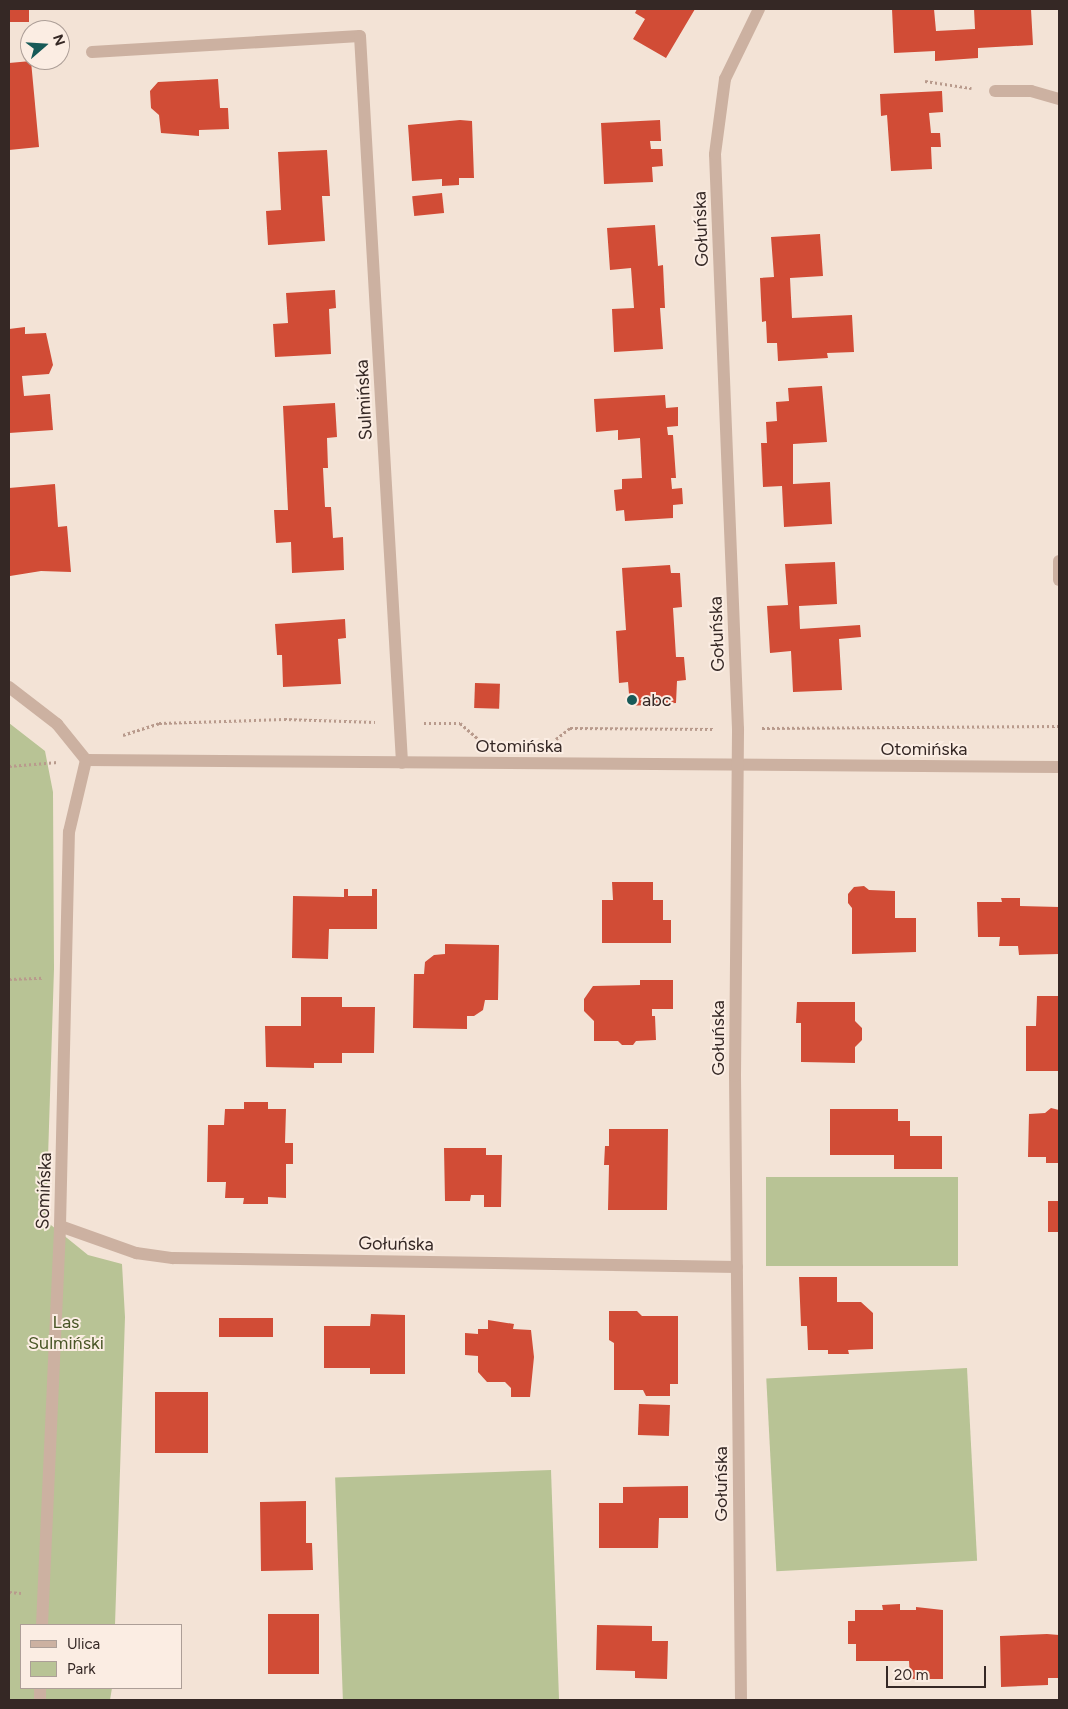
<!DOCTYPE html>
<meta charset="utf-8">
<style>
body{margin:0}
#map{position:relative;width:1068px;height:1709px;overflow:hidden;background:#f3e3d6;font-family:Figtree,sans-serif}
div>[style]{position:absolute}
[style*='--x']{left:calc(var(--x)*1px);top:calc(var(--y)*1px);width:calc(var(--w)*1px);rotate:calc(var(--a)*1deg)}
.green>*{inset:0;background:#b8c395;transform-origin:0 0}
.building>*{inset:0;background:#d14c36;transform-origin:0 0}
.path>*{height:3px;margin-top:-1.5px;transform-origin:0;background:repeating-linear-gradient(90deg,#b89a8c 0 2.5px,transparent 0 5px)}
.lane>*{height:12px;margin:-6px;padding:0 6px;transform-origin:6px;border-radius:6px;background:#ccb1a1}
.street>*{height:12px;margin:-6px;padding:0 6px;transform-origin:6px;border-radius:6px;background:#ccb1a1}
.dots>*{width:14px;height:14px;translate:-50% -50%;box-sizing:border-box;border:2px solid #fbede3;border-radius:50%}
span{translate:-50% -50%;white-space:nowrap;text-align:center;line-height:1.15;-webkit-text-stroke:4px #fbede3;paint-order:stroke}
.street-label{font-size:18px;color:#352825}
.poi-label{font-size:18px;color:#352825}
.left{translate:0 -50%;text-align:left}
.park-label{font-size:18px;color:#495626}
.frame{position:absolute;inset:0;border:10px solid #352825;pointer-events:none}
.legend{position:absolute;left:20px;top:1624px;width:162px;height:65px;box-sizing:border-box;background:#fbede3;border:1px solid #ac9e97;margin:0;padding:6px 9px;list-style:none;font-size:15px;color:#352825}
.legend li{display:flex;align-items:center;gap:10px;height:25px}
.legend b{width:25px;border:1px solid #ac9e97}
.north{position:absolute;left:20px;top:20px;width:50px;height:50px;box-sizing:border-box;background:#fbede3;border:1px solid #ac9e97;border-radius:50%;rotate:71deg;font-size:14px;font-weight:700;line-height:20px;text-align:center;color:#352825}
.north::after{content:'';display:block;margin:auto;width:18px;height:22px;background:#175a58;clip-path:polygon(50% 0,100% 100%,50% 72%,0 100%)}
.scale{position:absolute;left:886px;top:1666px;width:100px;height:22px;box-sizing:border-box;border:2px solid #352825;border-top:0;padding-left:6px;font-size:15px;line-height:18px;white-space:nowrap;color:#352825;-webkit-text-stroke:4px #fbede3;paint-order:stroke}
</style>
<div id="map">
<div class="green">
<div style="clip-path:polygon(9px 723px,45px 751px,53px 792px,54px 969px,46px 1221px,88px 1255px,122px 1264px,125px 1317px,115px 1625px,21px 1625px,21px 1688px,112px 1688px,110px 1700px,9px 1700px)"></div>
<div style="left:766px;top:1177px;width:192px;height:89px"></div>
<div style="left:967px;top:1368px;width:193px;height:201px;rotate:87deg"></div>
<div style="left:551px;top:1470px;width:230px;height:216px;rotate:88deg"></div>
</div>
<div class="building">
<div style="left:9px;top:9px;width:20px;height:13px"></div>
<div style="clip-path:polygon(637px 9px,695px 9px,666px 58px,633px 39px,645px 19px,635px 13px)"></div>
<div style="clip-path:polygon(892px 9px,934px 9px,936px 31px,975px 29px,974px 9px,1031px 9px,1033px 45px,978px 48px,978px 58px,935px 61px,935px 51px,894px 53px)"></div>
<div style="clip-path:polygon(31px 61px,39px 147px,9px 150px,9px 63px)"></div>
<div style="clip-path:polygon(218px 79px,220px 108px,228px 108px,229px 129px,199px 130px,199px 136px,161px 133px,159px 115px,151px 108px,150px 91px,158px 82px)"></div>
<div style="clip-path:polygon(942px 91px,943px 112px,929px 113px,931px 133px,940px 133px,941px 147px,931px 147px,932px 169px,891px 171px,887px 115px,881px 116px,880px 94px)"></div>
<div style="clip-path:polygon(460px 120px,472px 121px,474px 178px,459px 178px,459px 185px,442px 186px,442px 179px,412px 181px,408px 125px)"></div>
<div style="clip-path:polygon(660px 120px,661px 141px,650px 141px,651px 149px,662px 149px,663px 166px,652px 167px,653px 182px,604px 184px,601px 123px)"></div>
<div style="clip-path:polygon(327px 150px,330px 196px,322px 196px,325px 241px,268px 245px,266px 211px,281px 210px,278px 152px)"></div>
<div style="left:442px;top:193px;width:20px;height:30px;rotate:84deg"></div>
<div style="clip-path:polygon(655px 225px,658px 266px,663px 265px,664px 287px,665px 308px,660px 308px,663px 349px,614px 352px,612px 309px,634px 308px,631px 268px,610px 270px,607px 228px)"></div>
<div style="clip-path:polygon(820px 234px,823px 276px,790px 278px,792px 318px,852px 315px,854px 352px,827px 353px,828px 358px,778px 361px,777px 343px,767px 343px,766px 321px,762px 322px,760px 278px,774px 277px,771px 237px)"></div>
<div style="clip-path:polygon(335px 290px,336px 308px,329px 309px,331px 354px,275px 357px,273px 324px,288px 323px,286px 293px)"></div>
<div style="clip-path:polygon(25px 327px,25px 334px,46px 333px,53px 365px,49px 374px,22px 376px,24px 396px,50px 394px,53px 430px,9px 433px,9px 329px)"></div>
<div style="clip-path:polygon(822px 386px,827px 442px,793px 444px,793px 484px,830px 482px,832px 524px,784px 527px,782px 486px,763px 487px,761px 443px,767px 443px,766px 422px,777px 421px,776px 402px,789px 401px,788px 388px)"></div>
<div style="clip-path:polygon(665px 395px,666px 408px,678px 407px,678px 426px,667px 427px,668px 435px,673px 435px,676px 478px,671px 478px,672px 489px,682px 488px,683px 504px,673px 505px,673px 518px,625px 521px,624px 510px,616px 511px,614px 490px,622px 489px,622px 479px,642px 478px,640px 438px,618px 440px,618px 430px,596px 432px,594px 399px)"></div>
<div style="clip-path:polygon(335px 403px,337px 437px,327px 438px,328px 468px,323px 468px,325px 507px,331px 507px,333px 538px,343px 537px,344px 570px,292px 573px,291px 542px,276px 543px,274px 510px,288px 510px,283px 406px)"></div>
<div style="clip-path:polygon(55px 484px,58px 527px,67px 526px,71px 572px,41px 571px,10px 576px,9px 488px)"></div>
<div style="clip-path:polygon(835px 562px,837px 604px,799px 606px,800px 629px,860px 625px,861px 637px,839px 639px,842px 690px,793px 692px,791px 651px,770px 653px,767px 606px,788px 605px,785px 564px)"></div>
<div style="clip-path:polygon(670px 565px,671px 573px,680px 573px,682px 607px,673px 608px,676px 657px,684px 657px,686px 680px,677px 681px,676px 703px,630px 706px,628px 682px,619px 683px,616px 631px,626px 630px,622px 568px)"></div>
<div style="clip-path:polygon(345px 619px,346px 638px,338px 639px,341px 684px,283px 687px,282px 655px,277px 655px,275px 624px)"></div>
<div style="left:475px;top:683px;width:25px;height:25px;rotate:2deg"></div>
<div style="clip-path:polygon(612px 882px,653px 882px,653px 900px,663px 900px,663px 920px,671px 920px,671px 943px,602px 943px,602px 900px,613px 900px)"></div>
<div style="clip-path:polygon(864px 886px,869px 890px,895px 891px,895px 918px,916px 918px,916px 952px,852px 954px,852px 908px,848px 903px,848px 894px,854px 887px)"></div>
<div style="clip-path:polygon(344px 889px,348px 889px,348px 896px,372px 896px,372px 889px,377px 889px,377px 929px,329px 929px,328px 959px,292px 958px,293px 896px,344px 897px)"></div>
<div style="clip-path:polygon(1001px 898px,1020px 898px,1020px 906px,1059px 907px,1059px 954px,1019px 955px,1018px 946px,999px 946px,1000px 937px,978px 937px,977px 902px,1002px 902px)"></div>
<div style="clip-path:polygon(445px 944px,499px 945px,498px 1000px,485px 1000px,483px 1010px,474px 1016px,467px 1016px,467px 1029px,413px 1028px,414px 974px,424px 974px,425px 962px,434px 955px,445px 954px)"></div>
<div style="clip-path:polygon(640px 980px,673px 980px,673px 1009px,652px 1009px,652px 1016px,655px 1016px,656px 1040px,636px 1041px,633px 1045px,622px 1045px,618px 1041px,594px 1041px,594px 1021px,584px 1011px,584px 999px,593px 986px,640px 985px)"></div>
<div style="clip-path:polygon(1037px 996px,1059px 996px,1059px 1071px,1026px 1071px,1026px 1026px,1036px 1026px)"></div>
<div style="clip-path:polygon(301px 997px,342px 997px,342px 1007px,375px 1007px,374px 1053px,342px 1053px,342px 1063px,314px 1063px,314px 1068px,266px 1067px,265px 1026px,301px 1026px)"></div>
<div style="clip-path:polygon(797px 1002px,855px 1002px,855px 1021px,862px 1028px,862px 1040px,855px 1047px,855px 1063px,801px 1062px,801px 1023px,796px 1023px)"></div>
<div style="clip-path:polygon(244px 1102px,268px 1102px,268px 1109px,286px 1109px,285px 1143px,293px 1143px,293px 1164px,286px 1164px,286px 1198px,268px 1197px,268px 1204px,243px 1204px,244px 1198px,225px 1198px,226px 1182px,207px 1182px,208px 1125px,224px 1125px,225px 1109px,244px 1109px)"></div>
<div style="clip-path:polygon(1051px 1108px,1059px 1110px,1059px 1163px,1046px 1163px,1046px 1157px,1028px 1157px,1029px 1114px,1045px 1113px)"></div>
<div style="clip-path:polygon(830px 1109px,898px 1109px,898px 1121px,910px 1121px,910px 1136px,942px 1136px,942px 1169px,894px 1169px,894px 1155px,830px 1155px)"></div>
<div style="clip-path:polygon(609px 1129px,668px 1129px,667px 1210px,608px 1210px,609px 1165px,604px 1165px,605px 1146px,609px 1146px)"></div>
<div style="clip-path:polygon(444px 1148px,486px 1148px,486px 1155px,502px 1155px,501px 1207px,484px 1207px,484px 1195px,471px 1195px,470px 1201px,445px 1201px)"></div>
<div style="left:1048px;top:1201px;width:11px;height:31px"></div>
<div style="clip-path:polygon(799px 1277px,837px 1277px,837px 1302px,861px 1302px,873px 1313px,873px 1349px,848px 1350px,849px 1354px,828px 1354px,828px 1350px,808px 1350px,807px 1326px,801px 1326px)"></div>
<div style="clip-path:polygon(609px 1311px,637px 1311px,642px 1316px,678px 1316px,678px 1384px,670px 1384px,670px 1396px,646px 1396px,643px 1390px,614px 1390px,614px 1343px,609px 1340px)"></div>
<div style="clip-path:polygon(371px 1314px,405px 1315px,405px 1374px,370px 1374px,370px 1368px,324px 1368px,324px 1326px,370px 1326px)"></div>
<div style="left:273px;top:1318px;width:19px;height:54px;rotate:90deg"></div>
<div style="clip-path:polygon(488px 1320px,514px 1324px,513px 1329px,531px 1330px,534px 1357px,530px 1397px,511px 1397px,511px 1388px,505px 1382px,487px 1382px,478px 1372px,478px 1356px,465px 1355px,465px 1333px,478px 1334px,478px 1329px,488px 1329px)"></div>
<div style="left:155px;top:1392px;width:53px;height:61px"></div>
<div style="left:639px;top:1404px;width:31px;height:31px;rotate:2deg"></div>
<div style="clip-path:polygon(688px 1486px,688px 1518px,659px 1518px,658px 1548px,599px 1548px,599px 1503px,623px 1503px,623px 1487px)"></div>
<div style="clip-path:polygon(306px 1501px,306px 1543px,312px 1543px,313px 1570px,261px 1571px,260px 1502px)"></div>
<div style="clip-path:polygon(900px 1604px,900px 1610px,916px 1610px,916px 1607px,943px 1610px,943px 1679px,910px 1679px,909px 1661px,856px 1661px,856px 1644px,848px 1644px,848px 1621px,855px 1621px,855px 1610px,883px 1610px,882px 1605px)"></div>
<div style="left:268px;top:1614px;width:51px;height:60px"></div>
<div style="clip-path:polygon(597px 1625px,652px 1626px,652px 1641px,668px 1641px,667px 1679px,635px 1678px,635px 1671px,596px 1670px)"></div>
<div style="clip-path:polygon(1047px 1634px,1059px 1635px,1059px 1678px,1048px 1678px,1048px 1685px,1001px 1687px,1000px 1636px)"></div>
</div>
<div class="path">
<div style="--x:925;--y:81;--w:47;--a:8.7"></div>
<div style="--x:424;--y:723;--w:36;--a:0"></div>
<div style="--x:460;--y:723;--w:23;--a:41"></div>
<div style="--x:762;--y:728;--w:297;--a:-0.4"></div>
<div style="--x:123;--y:735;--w:38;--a:-18"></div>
<div style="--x:159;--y:723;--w:125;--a:-1.8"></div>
<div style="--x:284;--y:719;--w:91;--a:1.9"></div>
<div style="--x:556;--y:739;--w:18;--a:-38"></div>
<div style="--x:570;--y:728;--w:144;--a:0.4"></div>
<div style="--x:9;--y:766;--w:49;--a:-4.7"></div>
<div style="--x:9;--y:979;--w:34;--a:-2"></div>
<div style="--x:9;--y:1592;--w:12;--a:5"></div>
</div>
<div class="lane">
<div style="--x:92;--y:52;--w:268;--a:-3.4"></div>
<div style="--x:995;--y:91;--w:36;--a:0"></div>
<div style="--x:1031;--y:91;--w:29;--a:16"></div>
</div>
<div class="street">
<div style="--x:360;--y:36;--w:728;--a:86.69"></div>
<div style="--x:1059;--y:561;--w:19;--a:90"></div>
<div style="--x:9;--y:687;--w:61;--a:37.6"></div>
<div style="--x:57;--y:724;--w:46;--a:51.1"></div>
<div style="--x:86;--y:760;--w:973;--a:0.41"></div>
<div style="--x:60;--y:1226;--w:81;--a:19.6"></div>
<div style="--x:136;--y:1253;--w:37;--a:8"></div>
<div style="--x:173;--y:1258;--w:564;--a:0.91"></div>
<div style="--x:42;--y:1625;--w:399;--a:-87.4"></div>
<div style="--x:60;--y:1226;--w:394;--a:-88.7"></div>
<div style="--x:69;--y:832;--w:74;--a:-76.7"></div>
<div style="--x:40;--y:1700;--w:12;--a:-90"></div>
<div style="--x:741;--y:1700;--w:624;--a:-90.55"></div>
<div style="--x:735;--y:1076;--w:347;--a:-89.5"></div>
<div style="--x:738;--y:729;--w:575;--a:-92.29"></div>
<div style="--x:715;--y:154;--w:76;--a:-82.4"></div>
<div style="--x:725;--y:79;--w:78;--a:-64.1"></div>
</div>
<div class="dots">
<div style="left:632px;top:700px;background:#175a58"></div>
</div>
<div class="street-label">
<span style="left:701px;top:229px;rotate:-92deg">Gołuńska</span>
<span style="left:364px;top:400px;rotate:-93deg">Sulmińska</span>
<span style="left:717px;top:634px;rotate:-92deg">Gołuńska</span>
<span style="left:519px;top:746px">Otomińska</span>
<span style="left:924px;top:749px">Otomińska</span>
<span style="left:718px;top:1038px;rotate:-90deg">Gołuńska</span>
<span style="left:44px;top:1191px;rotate:-88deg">Somińska</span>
<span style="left:396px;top:1244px;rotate:1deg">Gołuńska</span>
<span style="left:721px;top:1484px;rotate:-90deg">Gołuńska</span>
</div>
<div class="poi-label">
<span class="left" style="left:642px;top:700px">abc</span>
</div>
<div class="park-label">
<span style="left:66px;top:1333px">Las<br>Sulmiński</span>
</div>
<div class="frame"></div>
<ul class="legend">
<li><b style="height:6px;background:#ccb1a1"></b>Ulica</li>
<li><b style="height:14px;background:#b8c395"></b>Park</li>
</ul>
<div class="north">N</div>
<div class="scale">20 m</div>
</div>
